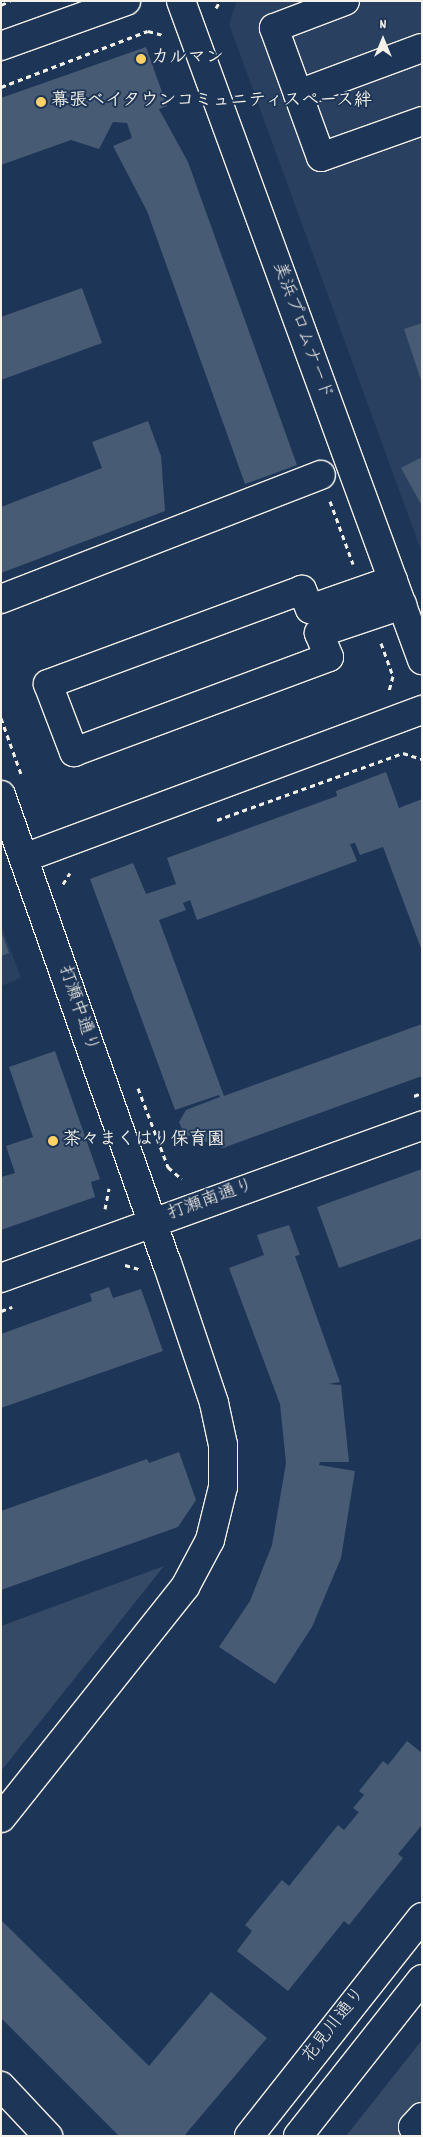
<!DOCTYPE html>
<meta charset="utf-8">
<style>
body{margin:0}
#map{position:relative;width:423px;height:2137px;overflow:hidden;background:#1d3557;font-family:Dekko,"Klee One",sans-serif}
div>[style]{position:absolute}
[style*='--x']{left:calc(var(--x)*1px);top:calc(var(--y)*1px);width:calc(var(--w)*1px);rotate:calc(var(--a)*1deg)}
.built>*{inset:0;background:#2a4060}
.green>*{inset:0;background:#354a67}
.building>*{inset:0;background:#485b74}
.path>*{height:3px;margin-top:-1.5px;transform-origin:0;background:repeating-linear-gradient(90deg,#f4f1e8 0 5px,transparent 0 9px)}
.roads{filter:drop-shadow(1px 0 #f4f1e8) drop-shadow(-1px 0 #f4f1e8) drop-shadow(0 1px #f4f1e8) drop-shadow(0 -1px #f4f1e8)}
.minor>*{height:28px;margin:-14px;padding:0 14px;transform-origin:14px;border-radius:14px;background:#1d3557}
.dots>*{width:14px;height:14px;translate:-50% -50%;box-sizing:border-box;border:2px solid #1d3557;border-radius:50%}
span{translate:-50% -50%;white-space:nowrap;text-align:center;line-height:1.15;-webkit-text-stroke:4px #1d3557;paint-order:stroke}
.poi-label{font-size:18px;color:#f4f1e8;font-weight:700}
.left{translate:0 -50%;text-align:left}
.street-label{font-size:18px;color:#f4f1e8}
.frame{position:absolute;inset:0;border:2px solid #f4f1e8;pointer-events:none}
.north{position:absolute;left:358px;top:15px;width:50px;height:50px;-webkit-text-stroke:4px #1d3557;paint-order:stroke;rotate:0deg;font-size:14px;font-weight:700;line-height:20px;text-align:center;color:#f4f1e8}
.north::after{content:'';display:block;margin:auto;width:18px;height:22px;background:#f4f1e8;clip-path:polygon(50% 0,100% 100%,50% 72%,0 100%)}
</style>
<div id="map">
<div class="built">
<div style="clip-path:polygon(240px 1px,422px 1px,422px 553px,229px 24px,236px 3px)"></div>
<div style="clip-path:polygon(1px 925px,21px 978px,1px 986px)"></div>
</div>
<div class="green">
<div style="clip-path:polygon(164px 1566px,1px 1771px,1px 1626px)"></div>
<div style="clip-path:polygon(422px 2040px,422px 2136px,346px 2136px)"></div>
</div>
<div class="building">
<div style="clip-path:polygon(146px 47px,167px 106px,159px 109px,188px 162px,297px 465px,245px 484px,147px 211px,113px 146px,132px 138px,127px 123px,113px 122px,99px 149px,71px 140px,1px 165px,1px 98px)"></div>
<div style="clip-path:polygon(82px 288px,102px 343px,1px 380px,1px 317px)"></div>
<div style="clip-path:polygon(422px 323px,422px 380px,421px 380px,404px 329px)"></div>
<div style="clip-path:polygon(148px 421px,161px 456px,165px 511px,1px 573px,1px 507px,102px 468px,92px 442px)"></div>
<div style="clip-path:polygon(422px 457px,422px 506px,401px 468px)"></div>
<div style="clip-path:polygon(386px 772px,399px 808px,422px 799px,422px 951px,383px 847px,360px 855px,355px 843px,350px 844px,357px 861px,197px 920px,190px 900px,183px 903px,186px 910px,159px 920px,224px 1096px,422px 1024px,422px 1076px,223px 1148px,184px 1134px,179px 1122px,186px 1110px,220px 1097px,219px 1095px,175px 1110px,90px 879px,133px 863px,146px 894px,176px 884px,167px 858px,337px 796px,336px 791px)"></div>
<div style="clip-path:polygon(1px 931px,9px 953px,1px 956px)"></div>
<div style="clip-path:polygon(55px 1051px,100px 1179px,91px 1182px,95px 1197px,1px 1230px,1px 1177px,15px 1173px,6px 1146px,33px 1137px,9px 1067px)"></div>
<div style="clip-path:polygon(422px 1169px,422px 1238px,339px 1268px,317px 1207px)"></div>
<div style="clip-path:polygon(289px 1225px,300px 1255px,295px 1256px,340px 1382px,328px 1384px,341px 1385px,349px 1462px,320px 1462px,319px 1465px,355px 1471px,341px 1558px,312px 1627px,275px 1684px,219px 1647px,250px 1601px,272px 1545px,286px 1463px,280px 1404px,229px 1268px,264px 1255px,257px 1235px)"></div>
<div style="clip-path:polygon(109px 1287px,113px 1298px,141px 1289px,163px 1351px,1px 1408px,1px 1334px,92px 1301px,90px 1294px)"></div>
<div style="clip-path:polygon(179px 1452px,196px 1500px,178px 1527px,1px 1590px,1px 1511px,147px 1459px,149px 1463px)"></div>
<div style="clip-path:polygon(407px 1741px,422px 1753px,422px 1825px,398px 1854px,403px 1858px,349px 1925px,344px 1921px,288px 1991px,237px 1951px,252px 1931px,245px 1925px,282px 1880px,289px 1886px,338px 1825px,344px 1830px,359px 1812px,353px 1808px,364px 1795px,359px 1791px,383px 1761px,388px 1765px)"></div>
<div style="clip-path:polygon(1px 1920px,149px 2066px,211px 1992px,267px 2038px,184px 2136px,119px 2136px,1px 2018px)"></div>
</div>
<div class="path">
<div style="--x:1;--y:5;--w:10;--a:-24"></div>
<div style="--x:216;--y:8;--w:8;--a:-60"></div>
<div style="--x:1;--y:87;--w:157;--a:-20.9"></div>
<div style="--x:148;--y:31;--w:16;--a:15"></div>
<div style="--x:330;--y:501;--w:67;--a:69.9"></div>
<div style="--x:381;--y:643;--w:35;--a:70"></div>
<div style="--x:393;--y:676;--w:16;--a:105"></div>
<div style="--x:1;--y:718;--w:59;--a:70.3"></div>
<div style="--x:217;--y:820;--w:198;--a:-19.8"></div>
<div style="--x:403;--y:753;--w:20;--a:18"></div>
<div style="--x:63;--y:884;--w:13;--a:-58"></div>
<div style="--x:138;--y:1088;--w:85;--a:69.2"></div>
<div style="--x:168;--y:1167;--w:18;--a:41"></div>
<div style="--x:414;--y:1096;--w:9;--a:-21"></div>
<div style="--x:105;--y:1209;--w:21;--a:-79"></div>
<div style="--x:125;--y:1265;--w:15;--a:16"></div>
<div style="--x:1;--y:1311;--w:12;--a:-20"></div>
</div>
<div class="roads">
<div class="minor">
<div style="--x:181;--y:1;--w:702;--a:69.91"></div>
<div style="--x:345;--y:1;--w:76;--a:159.2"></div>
<div style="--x:274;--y:28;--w:137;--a:70"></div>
<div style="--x:321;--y:157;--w:107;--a:-19.6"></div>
<div style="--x:1;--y:46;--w:133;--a:-19.8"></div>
<div style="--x:298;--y:94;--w:132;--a:-20.4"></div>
<div style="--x:393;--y:580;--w:88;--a:160.7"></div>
<div style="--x:310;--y:609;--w:21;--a:-113"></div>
<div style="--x:302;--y:590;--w:271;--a:159.7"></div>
<div style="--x:48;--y:684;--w:73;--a:69.1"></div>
<div style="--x:74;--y:752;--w:272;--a:-20.4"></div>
<div style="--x:329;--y:657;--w:26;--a:-113"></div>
<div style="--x:319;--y:633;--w:88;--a:-18.6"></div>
<div style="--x:1;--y:599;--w:343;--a:-21.2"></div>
<div style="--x:1;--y:795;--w:497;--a:70.5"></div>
<div style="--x:167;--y:1263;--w:148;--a:71.4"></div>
<div style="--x:214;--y:1403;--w:43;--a:77.9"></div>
<div style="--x:223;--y:1445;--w:42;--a:90"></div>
<div style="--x:223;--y:1487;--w:55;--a:103.8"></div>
<div style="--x:210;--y:1540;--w:53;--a:118"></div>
<div style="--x:185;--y:1587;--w:295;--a:128.5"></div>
<div style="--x:24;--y:858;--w:425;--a:-20.4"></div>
<div style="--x:1;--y:1278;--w:448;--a:-19.9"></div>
<div style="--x:1;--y:2086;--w:69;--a:46.8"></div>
<div style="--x:422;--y:2117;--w:13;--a:132"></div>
<div style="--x:413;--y:2127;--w:11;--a:38"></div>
<div style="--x:249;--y:2136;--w:279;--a:-51.7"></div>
<div style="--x:298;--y:2136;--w:200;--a:-51.7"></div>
</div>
</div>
<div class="dots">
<div style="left:141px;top:59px;background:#ffd166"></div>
<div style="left:41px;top:102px;background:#ffd166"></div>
<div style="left:53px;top:1141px;background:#ffd166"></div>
</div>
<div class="poi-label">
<span class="left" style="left:151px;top:59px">カルマン</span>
<span class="left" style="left:51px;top:102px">幕張ベイタウンコミュニティスペース絆</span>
<span class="left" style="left:63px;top:1141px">茶々まくはり保育園</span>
</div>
<div class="street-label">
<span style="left:301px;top:331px;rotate:70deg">美浜プロムナード</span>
<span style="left:77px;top:1009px;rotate:71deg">打瀬中通り</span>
<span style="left:211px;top:1201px;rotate:-20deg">打瀬南通り</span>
<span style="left:335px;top:2026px;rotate:-52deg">花見川通り</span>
</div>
<div class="frame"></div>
<div class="north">N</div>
</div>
